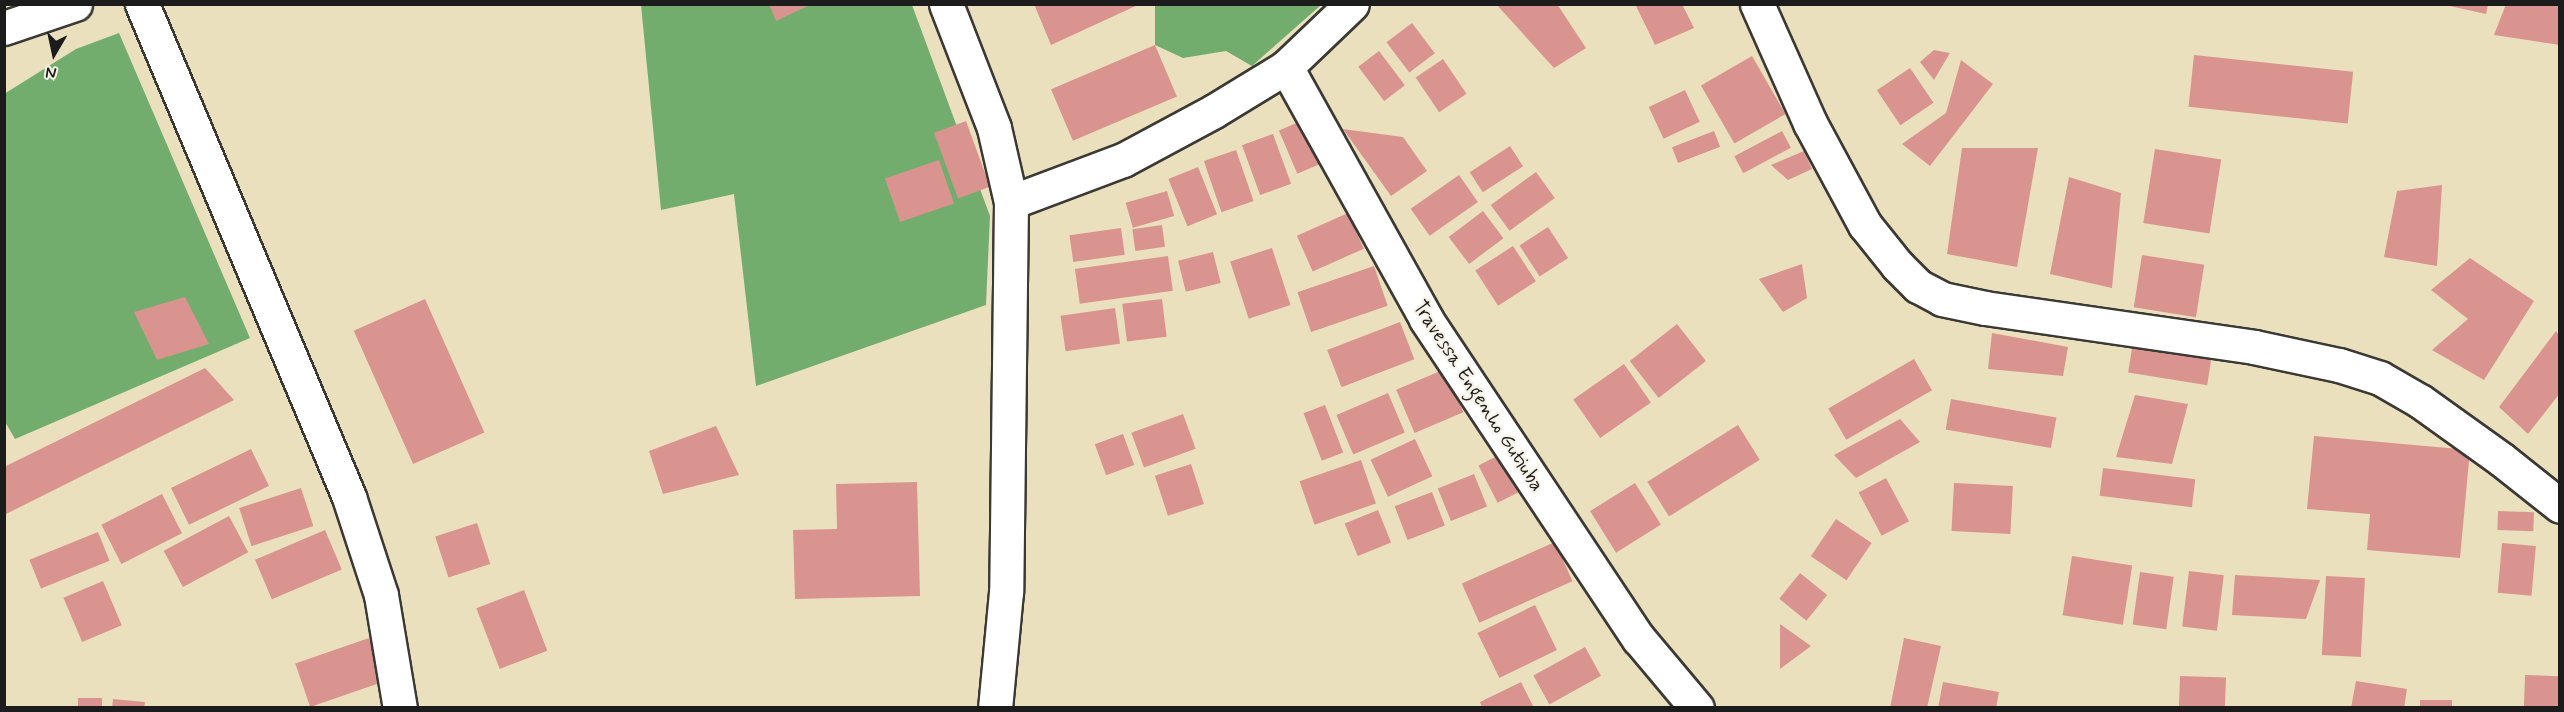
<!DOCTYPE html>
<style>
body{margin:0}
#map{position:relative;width:2564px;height:712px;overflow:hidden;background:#ebe0be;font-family:Mynerve,sans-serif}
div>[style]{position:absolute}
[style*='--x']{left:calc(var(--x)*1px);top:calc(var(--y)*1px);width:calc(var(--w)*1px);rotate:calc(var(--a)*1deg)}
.forest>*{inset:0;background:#73ad6d}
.building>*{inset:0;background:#d99490;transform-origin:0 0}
.roads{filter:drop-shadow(2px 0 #3b3934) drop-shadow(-2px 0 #3b3934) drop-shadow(0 2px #3b3934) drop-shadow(0 -2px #3b3934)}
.street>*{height:33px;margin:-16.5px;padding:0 16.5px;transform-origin:16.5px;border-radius:16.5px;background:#fff}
span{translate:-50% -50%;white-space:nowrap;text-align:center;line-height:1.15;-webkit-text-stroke:4.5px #f7f3e8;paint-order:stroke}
.street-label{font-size:20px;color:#1c1c1c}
.frame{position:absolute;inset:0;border:6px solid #1c1c1c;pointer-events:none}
.north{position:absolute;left:24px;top:24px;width:60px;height:60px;-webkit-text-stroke:4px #f7f3e8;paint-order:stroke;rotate:189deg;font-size:16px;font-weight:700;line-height:24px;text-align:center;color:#1c1c1c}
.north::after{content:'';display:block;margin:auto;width:21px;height:27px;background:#1c1c1c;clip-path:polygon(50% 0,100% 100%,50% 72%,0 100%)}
</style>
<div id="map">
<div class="forest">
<div style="clip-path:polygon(641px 5px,912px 5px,990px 216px,986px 305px,756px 386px,734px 194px,661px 210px)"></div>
<div style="clip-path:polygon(1155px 5px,1155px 4px,1321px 5px,1252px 66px,1226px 51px,1183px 58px,1155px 45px)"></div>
<div style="clip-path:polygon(119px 33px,250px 338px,15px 439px,4px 420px,4px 94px,76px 49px)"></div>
</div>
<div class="building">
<div style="clip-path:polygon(769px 4px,812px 4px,776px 21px)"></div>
<div style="clip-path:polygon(1034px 4px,1140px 4px,1051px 45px)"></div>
<div style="clip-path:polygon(1496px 4px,1557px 4px,1586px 48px,1554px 68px)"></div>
<div style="clip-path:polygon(1635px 4px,1682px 4px,1694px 28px,1655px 45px)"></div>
<div style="clip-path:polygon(2506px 4px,2560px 4px,2560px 45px,2494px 35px)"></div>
<div style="clip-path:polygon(2445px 5px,2488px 5px,2486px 14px)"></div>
<div style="left:1412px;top:23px;width:38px;height:32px;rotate:53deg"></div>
<div style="left:1155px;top:45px;width:56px;height:113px;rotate:67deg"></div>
<div style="clip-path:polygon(1934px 50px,1950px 53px,1934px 80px,1920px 62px)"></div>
<div style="left:1379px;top:51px;width:43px;height:26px;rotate:53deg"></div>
<div style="left:2194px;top:55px;width:160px;height:52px;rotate:6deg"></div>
<div style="left:1752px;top:56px;width:67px;height:59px;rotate:60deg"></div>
<div style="left:1443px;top:59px;width:42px;height:33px;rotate:56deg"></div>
<div style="clip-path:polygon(1961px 60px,1993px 84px,1930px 166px,1902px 144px,1946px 113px)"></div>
<div style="left:1910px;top:68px;width:42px;height:40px;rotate:56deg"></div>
<div style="left:1685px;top:90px;width:35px;height:40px;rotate:65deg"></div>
<div style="left:966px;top:121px;width:70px;height:34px;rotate:70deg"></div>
<div style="left:1301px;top:121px;width:47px;height:24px;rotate:67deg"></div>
<div style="clip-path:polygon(1343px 129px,1403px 137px,1427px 171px,1391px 196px)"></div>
<div style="left:1714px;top:131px;width:17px;height:45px;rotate:69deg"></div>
<div style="left:1782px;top:131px;width:19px;height:54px;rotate:62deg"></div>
<div style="left:1273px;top:134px;width:53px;height:33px;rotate:70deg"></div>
<div style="left:1510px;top:146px;width:24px;height:48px;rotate:57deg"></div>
<div style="clip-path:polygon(1962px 148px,2038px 148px,2017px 267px,1947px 254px)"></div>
<div style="left:2155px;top:149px;width:67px;height:75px;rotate:9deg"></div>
<div style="left:1236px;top:150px;width:54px;height:34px;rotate:71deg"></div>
<div style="clip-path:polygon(1804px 151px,1812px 169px,1788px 180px,1771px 165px)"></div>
<div style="left:939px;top:160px;width:46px;height:57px;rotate:71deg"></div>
<div style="left:1198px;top:167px;width:51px;height:32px;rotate:68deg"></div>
<div style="left:1536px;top:172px;width:32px;height:56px;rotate:54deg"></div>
<div style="left:1459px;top:175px;width:33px;height:59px;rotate:55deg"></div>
<div style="clip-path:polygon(2069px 177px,2121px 193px,2112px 288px,2050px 274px)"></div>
<div style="clip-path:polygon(2442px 185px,2437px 266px,2384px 257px,2397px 191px)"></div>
<div style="left:1167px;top:191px;width:26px;height:43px;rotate:74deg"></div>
<div style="left:1483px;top:211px;width:34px;height:43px;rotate:53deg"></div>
<div style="left:1348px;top:213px;width:39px;height:56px;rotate:66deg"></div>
<div style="left:1162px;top:225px;width:22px;height:30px;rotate:82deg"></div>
<div style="left:1548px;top:227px;width:37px;height:34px;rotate:57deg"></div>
<div style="left:1121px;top:228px;width:27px;height:52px;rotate:82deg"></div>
<div style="left:1513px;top:246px;width:42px;height:45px;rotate:57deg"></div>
<div style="left:1272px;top:248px;width:60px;height:44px;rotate:72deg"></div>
<div style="left:1213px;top:252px;width:32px;height:36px;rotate:76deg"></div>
<div style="left:2142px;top:255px;width:63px;height:53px;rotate:9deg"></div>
<div style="left:1168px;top:256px;width:35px;height:94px;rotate:82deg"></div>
<div style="clip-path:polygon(2470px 258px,2534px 301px,2484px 380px,2432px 350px,2468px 319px,2431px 290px)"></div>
<div style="clip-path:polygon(1802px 264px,1807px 298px,1783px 312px,1759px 279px)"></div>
<div style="left:1374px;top:266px;width:42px;height:81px;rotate:71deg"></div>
<div style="clip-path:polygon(185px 297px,209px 344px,157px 360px,134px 312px)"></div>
<div style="left:425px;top:299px;width:146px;height:78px;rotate:66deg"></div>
<div style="left:1162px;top:299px;width:38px;height:40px;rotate:83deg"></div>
<div style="left:1115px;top:308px;width:36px;height:55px;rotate:82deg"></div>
<div style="left:1400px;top:322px;width:40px;height:78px;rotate:69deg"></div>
<div style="left:1677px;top:324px;width:47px;height:60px;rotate:52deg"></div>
<div style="clip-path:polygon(2556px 331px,2560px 337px,2560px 393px,2528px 434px,2499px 407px)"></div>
<div style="clip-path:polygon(1992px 333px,2068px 347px,2063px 376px,1988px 369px)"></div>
<div style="left:2133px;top:342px;width:80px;height:31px;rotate:9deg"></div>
<div style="left:1914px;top:359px;width:36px;height:99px;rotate:60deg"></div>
<div style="left:1624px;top:364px;width:47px;height:62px;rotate:55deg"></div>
<div style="clip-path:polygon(205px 368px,234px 400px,4px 515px,4px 467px)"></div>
<div style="left:1445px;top:369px;width:47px;height:53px;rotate:67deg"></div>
<div style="left:1388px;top:393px;width:43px;height:56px;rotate:67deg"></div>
<div style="clip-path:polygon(2135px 395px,2188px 404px,2172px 464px,2116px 457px)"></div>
<div style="left:1951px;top:399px;width:107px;height:31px;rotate:10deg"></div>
<div style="left:1325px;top:405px;width:51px;height:23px;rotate:69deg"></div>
<div style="left:1183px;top:414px;width:37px;height:55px;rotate:70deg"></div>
<div style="clip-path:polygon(1900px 419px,1920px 442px,1856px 478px,1834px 455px)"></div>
<div style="left:1738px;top:425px;width:41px;height:107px;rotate:58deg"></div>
<div style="clip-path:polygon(716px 426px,739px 475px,663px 494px,649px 451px)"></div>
<div style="left:1123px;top:434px;width:33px;height:30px;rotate:70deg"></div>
<div style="clip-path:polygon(2314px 436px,2470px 450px,2460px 558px,2367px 550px,2370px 514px,2307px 509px)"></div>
<div style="left:1415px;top:439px;width:41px;height:49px;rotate:65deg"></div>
<div style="left:251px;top:449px;width:41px;height:89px;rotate:64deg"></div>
<div style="left:1499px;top:455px;width:42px;height:23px;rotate:63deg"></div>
<div style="left:1361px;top:460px;width:46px;height:65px;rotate:71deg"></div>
<div style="left:1191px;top:464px;width:42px;height:38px;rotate:72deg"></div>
<div style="left:2103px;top:468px;width:93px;height:28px;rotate:7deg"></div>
<div style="left:1474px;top:474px;width:35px;height:39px;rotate:68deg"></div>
<div style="left:1886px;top:478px;width:49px;height:31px;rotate:62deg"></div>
<div style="clip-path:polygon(917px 482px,920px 596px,795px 599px,793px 530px,837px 529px,836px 484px)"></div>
<div style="left:1635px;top:483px;width:49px;height:53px;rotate:58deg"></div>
<div style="left:1954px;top:483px;width:59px;height:48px;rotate:3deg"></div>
<div style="left:301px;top:488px;width:40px;height:65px;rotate:72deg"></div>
<div style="left:1432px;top:492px;width:36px;height:40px;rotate:69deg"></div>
<div style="left:162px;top:494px;width:44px;height:68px;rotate:63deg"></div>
<div style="left:1378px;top:510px;width:35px;height:36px;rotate:68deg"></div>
<div style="left:2498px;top:511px;width:36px;height:19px;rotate:2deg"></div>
<div style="left:229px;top:516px;width:41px;height:74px;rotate:62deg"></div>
<div style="left:1836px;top:519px;width:43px;height:45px;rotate:34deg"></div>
<div style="left:477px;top:523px;width:43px;height:44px;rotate:72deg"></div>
<div style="left:325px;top:530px;width:43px;height:76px;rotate:67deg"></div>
<div style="left:98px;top:532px;width:31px;height:74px;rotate:68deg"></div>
<div style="left:1555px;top:542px;width:43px;height:102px;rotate:66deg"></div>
<div style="left:2502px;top:543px;width:34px;height:50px;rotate:5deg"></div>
<div style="left:2072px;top:556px;width:61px;height:60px;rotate:9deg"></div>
<div style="left:2189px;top:571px;width:35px;height:56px;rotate:7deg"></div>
<div style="left:2140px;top:572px;width:34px;height:53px;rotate:8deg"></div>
<div style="left:1800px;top:573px;width:35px;height:33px;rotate:39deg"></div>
<div style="clip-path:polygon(2235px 575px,2320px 580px,2306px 619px,2232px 615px)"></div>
<div style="left:2326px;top:576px;width:39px;height:79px;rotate:3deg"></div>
<div style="left:103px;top:581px;width:48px;height:43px;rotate:67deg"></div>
<div style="left:524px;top:590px;width:65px;height:51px;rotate:69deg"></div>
<div style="left:1535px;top:605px;width:50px;height:64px;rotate:64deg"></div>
<div style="clip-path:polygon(1780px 624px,1811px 646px,1780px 669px)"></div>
<div style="left:369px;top:638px;width:46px;height:78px;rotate:71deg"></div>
<div style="clip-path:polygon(1904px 638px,1941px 646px,1927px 708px,1890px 708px)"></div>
<div style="left:1585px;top:647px;width:33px;height:59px;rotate:61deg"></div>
<div style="left:2525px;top:675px;width:35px;height:33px;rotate:2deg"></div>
<div style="left:2180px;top:676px;width:46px;height:32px;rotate:2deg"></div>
<div style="clip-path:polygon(2356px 681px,2407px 689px,2404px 708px,2351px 708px)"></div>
<div style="clip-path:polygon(1521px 682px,1534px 708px,1482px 708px,1480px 702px)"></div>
<div style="clip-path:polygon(1943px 682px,1999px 692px,1996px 708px,1938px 708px)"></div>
<div style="left:78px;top:698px;width:24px;height:10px"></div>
<div style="clip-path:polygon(113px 699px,145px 702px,144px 708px,112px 708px)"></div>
<div style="left:2420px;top:700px;width:32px;height:8px"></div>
</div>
<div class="roads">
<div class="street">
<div style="--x:142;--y:4;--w:535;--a:67.22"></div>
<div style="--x:349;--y:497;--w:103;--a:71.9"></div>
<div style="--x:381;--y:595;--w:115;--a:80.5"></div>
<div style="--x:946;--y:4;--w:133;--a:68.8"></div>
<div style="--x:994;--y:128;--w:76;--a:77.1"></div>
<div style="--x:1011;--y:202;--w:390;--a:90.7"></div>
<div style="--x:1006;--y:592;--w:117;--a:95.4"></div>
<div style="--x:1757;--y:4;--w:130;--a:66"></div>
<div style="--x:1810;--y:123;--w:116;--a:61.7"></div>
<div style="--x:1865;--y:225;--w:51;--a:51.3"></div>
<div style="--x:1897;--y:265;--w:30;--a:45"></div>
<div style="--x:1918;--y:286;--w:27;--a:28"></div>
<div style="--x:1942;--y:299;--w:44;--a:11.8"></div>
<div style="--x:1985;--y:308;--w:272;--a:8.2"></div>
<div style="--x:2254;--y:347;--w:87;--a:12"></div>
<div style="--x:2339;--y:365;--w:43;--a:17.6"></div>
<div style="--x:2380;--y:378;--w:46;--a:29.9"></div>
<div style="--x:2420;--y:401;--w:100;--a:35.6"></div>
<div style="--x:2501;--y:459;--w:75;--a:38.5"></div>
<div style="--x:4;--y:28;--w:75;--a:-18.7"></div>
<div style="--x:1286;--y:67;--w:288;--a:60.9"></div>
<div style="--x:1426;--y:319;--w:384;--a:56.4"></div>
<div style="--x:1639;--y:639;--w:90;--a:50"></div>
<div style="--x:1011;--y:202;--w:120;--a:-20.6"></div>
<div style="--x:1123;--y:160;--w:103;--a:-28.3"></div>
<div style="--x:1214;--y:111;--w:84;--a:-31.4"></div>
<div style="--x:1286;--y:67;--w:91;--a:-43.7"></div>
</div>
</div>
<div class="street-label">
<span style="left:1478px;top:396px;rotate:57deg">Travessa Engenho Gutiuba</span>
</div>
<div class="frame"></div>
<div class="north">N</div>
</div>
